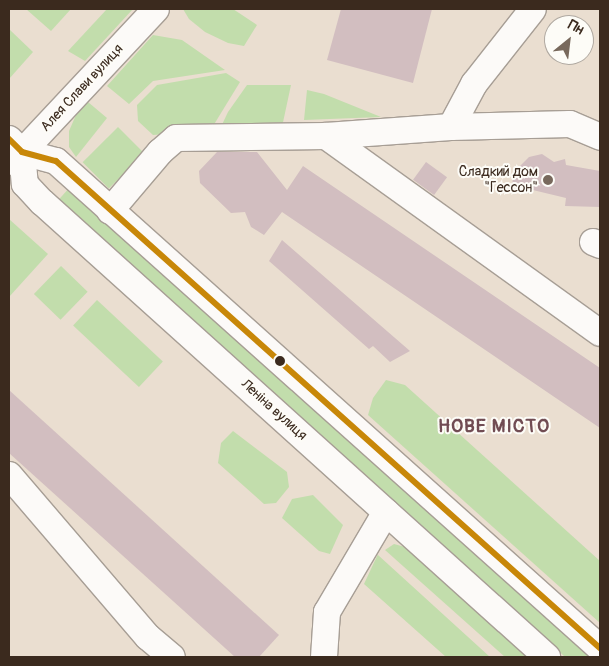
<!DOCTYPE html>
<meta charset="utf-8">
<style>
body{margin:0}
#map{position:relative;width:609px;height:666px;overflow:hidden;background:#eaded0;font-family:Pangolin,sans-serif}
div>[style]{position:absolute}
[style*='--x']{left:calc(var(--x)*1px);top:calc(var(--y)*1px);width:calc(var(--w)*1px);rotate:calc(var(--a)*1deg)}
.green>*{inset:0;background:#c2ddac;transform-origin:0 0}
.building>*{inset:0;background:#d2bec0;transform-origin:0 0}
.roads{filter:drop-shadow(1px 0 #a79e95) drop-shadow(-1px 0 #a79e95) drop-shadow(0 1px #a79e95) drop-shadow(0 -1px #a79e95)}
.minor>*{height:26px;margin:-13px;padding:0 13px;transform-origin:13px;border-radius:13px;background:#fcfaf8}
.bus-1>*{height:6px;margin:-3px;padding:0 3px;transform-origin:3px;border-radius:3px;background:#c88708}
.dots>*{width:14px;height:14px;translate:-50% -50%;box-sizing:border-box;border:2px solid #fdfcf7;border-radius:50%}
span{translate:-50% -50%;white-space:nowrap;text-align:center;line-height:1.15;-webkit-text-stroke:4px #fdfcf7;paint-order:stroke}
.street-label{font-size:14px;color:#3b2a1e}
.poi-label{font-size:14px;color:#3b2a1e}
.right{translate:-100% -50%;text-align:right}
.district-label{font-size:19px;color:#714c53;font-weight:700;letter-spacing:1px}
.frame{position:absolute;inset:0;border:10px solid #3b2a1e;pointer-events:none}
.north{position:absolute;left:544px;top:15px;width:50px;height:50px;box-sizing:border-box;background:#fdfcf7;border:1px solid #afa8a0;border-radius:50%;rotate:29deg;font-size:14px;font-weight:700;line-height:20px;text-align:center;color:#3b2a1e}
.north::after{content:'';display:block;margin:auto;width:18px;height:22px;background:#78695c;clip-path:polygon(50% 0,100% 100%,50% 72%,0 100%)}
</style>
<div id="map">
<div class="green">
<div style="clip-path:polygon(26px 9px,71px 9px,51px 31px)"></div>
<div style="clip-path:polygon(107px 9px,133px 9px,85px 61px,68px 51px)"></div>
<div style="clip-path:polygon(183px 9px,233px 9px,257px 25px,244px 46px,228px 43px,205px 32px,189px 19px)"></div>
<div style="clip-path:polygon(9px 29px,33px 52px,9px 79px)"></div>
<div style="clip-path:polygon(153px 35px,182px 40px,225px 70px,153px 81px,129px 104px,107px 86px)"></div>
<div style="clip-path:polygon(226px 73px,240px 82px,210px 131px,153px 135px,138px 121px,137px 105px,157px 85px)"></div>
<div style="clip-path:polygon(247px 85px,291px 85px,282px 127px,219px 131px,228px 112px)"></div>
<div style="clip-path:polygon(307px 90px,324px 94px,381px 117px,304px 120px)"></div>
<div style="clip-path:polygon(88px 102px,107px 118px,76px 157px,69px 147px,69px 131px,76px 115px)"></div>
<div style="left:118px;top:127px;width:37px;height:50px;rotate:45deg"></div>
<div style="left:70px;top:187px;width:705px;height:18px;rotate:42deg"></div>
<div style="clip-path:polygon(9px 219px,48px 254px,9px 297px)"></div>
<div style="left:61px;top:266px;width:37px;height:39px;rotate:44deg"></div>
<div style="left:97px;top:300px;width:90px;height:35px;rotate:43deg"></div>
<div style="clip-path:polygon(386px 380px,405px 385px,600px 561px,600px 623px,368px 415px,373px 398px)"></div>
<div style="clip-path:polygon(233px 431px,287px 472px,289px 487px,276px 503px,264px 504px,218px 463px,221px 443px)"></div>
<div style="clip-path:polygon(313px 495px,343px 525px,330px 554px,319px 551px,282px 518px,292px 499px)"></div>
<div style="clip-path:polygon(394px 544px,405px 547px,528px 657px,505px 657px,385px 550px)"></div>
<div style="clip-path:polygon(378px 554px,378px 555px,490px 657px,446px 657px,364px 584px)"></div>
</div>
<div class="building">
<div style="clip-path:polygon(341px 9px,432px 9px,413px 83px,327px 60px)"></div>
<div style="clip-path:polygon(217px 152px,257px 152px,287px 190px,303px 166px,600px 368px,600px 428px,282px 212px,264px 235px,251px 227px,245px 212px,231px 213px,200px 183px,199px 171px)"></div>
<div style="clip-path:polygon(542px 154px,554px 162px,565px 159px,566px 165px,600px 171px,600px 207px,565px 206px,566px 198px,512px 185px,514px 172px,529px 157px)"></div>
<div style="left:426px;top:162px;width:26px;height:22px;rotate:36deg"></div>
<div style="clip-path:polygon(282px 240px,410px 351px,390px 362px,373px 346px,369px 349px,269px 261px)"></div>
<div style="clip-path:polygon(9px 390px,279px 635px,259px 657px,235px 657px,9px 453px)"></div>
</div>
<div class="roads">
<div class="minor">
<div style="--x:451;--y:127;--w:49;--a:-61.9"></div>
<div style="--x:474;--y:84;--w:95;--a:-51.8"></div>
<div style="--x:326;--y:136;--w:337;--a:35.7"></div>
<div style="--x:9;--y:139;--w:18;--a:45"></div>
<div style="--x:22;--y:152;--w:35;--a:15"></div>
<div style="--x:56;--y:161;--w:730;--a:41.84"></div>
<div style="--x:22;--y:152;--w:32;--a:85"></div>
<div style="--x:25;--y:184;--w:25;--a:47"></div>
<div style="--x:42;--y:202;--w:680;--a:42.02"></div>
<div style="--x:13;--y:162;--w:209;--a:-46.9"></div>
<div style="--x:110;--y:211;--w:77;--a:-49.7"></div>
<div style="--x:160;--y:152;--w:21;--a:-41"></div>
<div style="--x:176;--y:138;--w:150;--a:-0.8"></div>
<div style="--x:326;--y:136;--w:125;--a:-4.1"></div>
<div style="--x:451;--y:127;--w:119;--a:-1.4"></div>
<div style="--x:570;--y:124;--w:33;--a:23"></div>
<div style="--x:593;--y:242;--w:8;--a:23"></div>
<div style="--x:9;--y:475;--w:213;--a:49.4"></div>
<div style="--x:148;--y:637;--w:31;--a:40"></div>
<div style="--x:324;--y:657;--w:45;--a:-86.2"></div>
<div style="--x:327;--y:612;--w:116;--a:-59.5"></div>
</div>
</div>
<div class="bus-1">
<div style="--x:9;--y:139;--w:18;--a:45"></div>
<div style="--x:22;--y:152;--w:35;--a:15"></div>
<div style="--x:56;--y:161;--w:730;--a:41.84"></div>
</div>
<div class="dots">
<div style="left:548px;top:180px;background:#78695c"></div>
<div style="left:280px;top:361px;background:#3b2a1e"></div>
</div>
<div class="street-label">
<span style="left:82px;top:88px;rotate:-47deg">Алея Слави вулиця</span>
<span style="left:274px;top:410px;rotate:42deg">Леніна вулиця</span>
</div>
<div class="poi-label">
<span class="right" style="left:538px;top:180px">Сладкий дом<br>"Гессон"</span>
</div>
<div class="district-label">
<span style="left:494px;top:427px">НОВЕ МІСТО</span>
</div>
<div class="frame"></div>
<div class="north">Пн</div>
</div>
